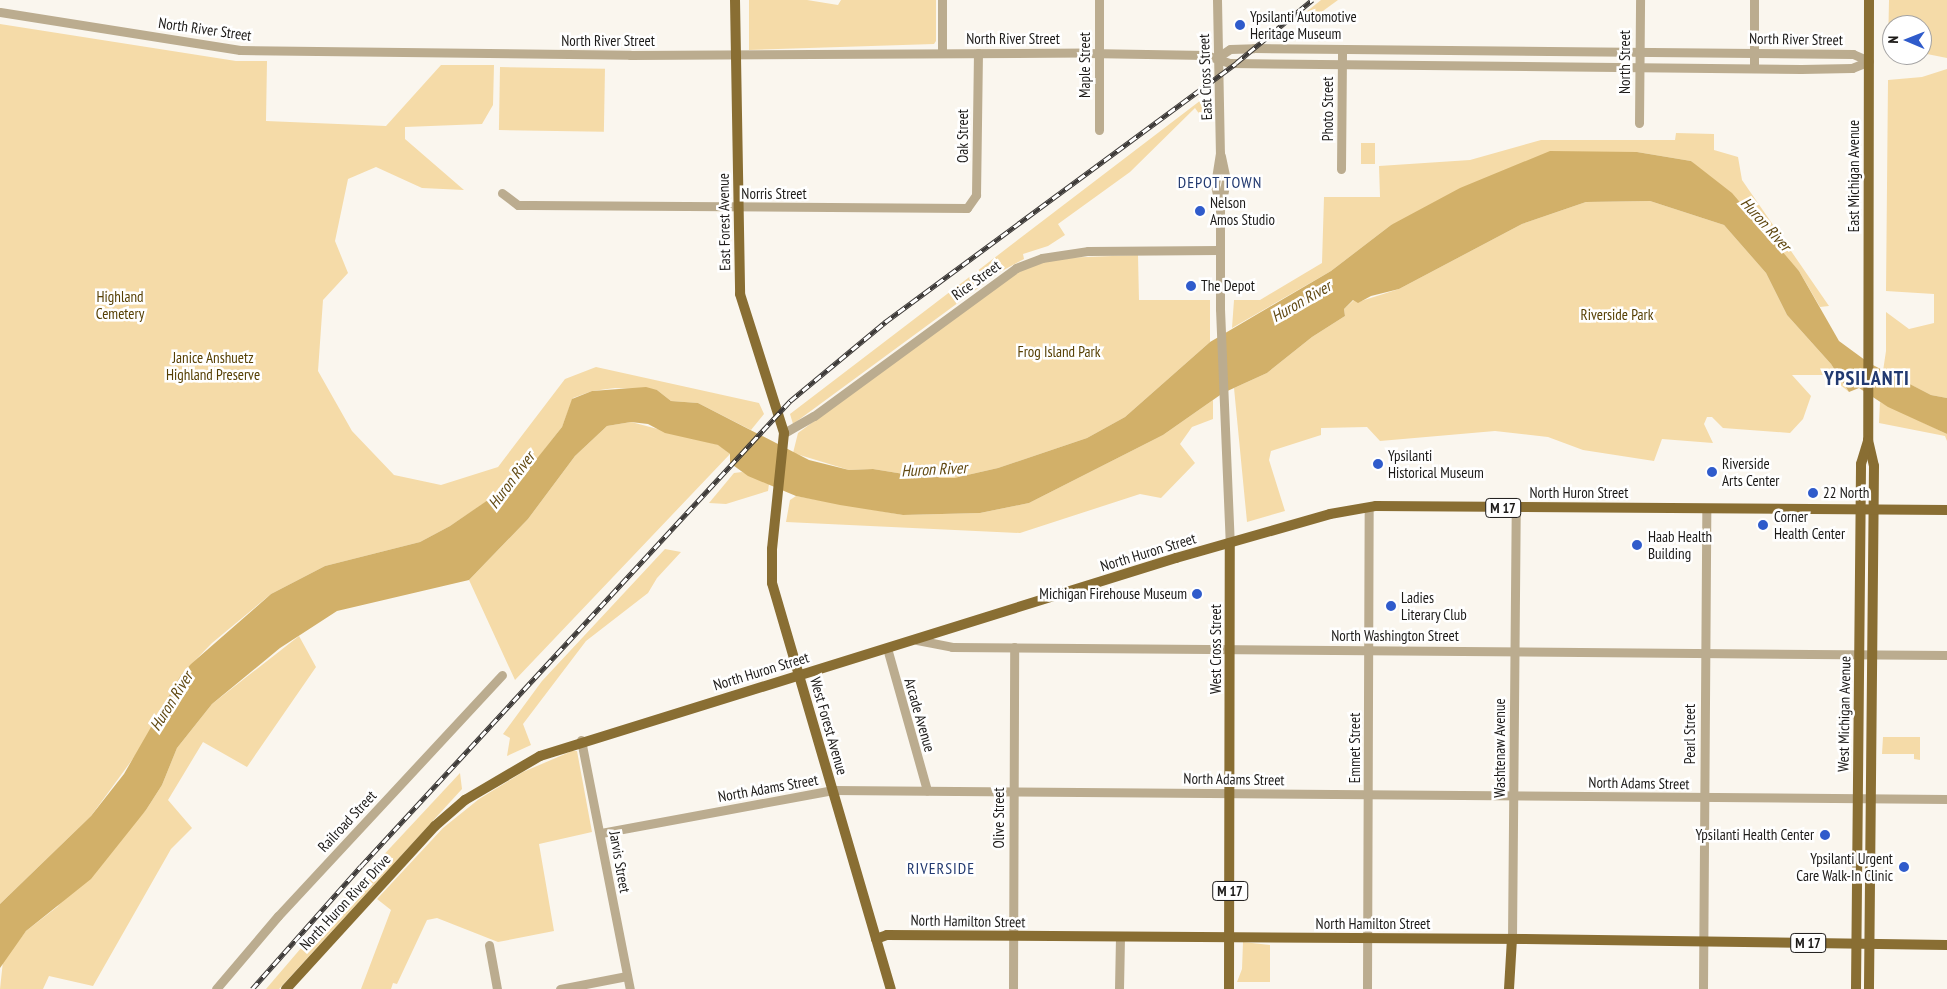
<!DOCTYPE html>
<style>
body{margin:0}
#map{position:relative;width:1947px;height:989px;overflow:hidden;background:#faf6ee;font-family:"PT Sans Narrow",sans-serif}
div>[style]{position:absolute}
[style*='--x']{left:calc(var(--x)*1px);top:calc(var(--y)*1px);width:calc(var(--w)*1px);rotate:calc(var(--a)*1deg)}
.green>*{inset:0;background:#f5dba8;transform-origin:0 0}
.water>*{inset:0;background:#d2b069}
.minor>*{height:9px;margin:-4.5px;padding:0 4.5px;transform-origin:4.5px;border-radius:4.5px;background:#bbac8f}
.major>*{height:10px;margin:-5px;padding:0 5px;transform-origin:5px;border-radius:5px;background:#896e33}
.rail>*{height:4.5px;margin-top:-2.25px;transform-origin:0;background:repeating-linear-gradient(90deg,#fff 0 8px,#3c3937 0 16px);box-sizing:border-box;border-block:1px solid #3c3937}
.dots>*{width:14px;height:14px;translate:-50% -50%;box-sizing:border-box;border:2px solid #fff;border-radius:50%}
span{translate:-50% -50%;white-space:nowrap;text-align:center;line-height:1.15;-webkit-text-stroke:5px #fff;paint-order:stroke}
.shield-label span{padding:1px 4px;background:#fff;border:1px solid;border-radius:4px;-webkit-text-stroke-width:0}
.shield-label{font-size:14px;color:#1c1a18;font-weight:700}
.poi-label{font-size:15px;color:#1c1a18}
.left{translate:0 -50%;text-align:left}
.right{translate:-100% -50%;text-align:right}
.street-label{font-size:15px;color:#1c1a18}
.park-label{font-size:15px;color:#563f03}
.neighbourhood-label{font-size:16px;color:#213970;letter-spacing:1px}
.water-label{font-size:16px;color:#614912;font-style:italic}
.district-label{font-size:20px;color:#213970;font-weight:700;letter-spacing:1px}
.north{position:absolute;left:1882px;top:15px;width:50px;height:50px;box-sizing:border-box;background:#fff;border:1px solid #a4a3a3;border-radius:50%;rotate:271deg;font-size:14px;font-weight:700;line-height:20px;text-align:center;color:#1c1a18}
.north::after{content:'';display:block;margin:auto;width:18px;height:22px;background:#2f5bcb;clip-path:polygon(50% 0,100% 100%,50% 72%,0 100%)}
</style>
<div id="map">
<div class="green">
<div style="clip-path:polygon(749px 0,807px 0,838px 5px,841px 0,936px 0,936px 41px,934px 44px,749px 50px)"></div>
<div style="clip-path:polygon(1321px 0,1338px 0,1316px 16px,1305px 13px)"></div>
<div style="clip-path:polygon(1889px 0,1947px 0,1947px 58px,1922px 53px,1922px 25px,1892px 25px,1892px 50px,1888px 49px)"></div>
<div style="clip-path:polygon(0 24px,236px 61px,267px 61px,266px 121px,386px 126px,441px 65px,494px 65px,493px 105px,482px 124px,405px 127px,405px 139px,464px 190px,422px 188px,376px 167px,348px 179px,335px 241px,348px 273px,323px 300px,318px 371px,352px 431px,394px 475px,441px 485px,498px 467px,565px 379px,596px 367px,759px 403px,764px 414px,751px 430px,698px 403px,671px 401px,657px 390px,615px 388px,592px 391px,573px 398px,562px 427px,523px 477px,450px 526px,420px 542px,325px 566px,271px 594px,212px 643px,181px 675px,143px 745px,91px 816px,0 904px)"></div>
<div style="left:500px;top:67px;width:105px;height:63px;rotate:1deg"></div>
<div style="clip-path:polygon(1947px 69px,1947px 398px,1931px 395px,1883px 371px,1886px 351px,1886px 312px,1909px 329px,1934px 323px,1934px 294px,1886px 291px,1888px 80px,1922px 77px)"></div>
<div style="clip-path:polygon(1205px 97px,1205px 122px,1195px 108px,1130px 172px,1058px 224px,1065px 235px,1048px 246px,1023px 254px,1024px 259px,1000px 272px,793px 424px,790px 414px)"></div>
<div style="clip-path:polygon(1676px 133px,1714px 134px,1714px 150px,1738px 157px,1742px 180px,1829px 306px,1820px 307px,1799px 271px,1691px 161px,1637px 152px,1391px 225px,1331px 271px,1232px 328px,1234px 300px,1260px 300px,1322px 263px,1324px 197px,1380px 197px,1379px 166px,1470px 160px,1541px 140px,1675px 140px)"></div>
<div style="left:1361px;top:143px;width:14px;height:21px"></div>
<div style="clip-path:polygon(1650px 201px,1724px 225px,1766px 273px,1787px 315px,1831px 364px,1849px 392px,1828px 375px,1792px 375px,1811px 396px,1803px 419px,1790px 433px,1723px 428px,1712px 417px,1707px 417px,1704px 424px,1713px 443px,1662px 439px,1654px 461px,1583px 450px,1548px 437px,1495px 431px,1380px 441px,1367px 427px,1321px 428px,1321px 435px,1271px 451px,1269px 460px,1285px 511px,1247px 522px,1234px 388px,1267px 373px,1312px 337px,1345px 316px,1344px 309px,1354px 300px,1358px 302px,1399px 289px,1522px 224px,1586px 202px)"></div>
<div style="clip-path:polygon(1138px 255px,1139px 300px,1210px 300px,1210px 342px,1125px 417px,1087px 438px,998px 468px,954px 478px,940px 478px,929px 472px,916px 476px,873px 469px,849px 470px,793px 453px,798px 433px,1012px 275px,1034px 265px,1061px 258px)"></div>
<div style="clip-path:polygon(1213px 400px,1213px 419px,1192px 427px,1180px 444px,1195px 463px,1161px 498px,1140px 494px,1020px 533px,786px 522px,790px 500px,796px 496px,903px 515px,980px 513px,1029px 503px,1163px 435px)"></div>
<div style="clip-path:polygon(1880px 402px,1947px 434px,1947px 441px,1945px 436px,1879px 423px)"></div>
<div style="clip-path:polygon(631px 422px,719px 445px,730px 454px,515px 680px,469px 580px,528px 519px,575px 456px,607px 426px)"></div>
<div style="clip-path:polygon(742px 472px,769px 484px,768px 491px,726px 504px,709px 503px,734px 473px)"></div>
<div style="clip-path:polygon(665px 549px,681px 552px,657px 578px,648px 593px,586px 641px,523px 724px,531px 745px,507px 756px,510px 738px,503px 734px,542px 681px)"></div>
<div style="clip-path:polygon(299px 636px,316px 667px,247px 767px,203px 742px,168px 800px,192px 828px,171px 849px,93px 986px,49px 976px,43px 989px,0 989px,3px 961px,26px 931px,57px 907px,146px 810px,162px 785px,177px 748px,212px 704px)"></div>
<div style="clip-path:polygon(1883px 737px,1920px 737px,1920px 760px,1914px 759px,1914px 754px,1882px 754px)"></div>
<div style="clip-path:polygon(572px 751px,577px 751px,592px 832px,539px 844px,554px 931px,498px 942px,437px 918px,427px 920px,397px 984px,393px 983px,391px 989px,361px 989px,391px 910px,377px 899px,443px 828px,479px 799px,523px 772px)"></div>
<div style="clip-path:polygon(460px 773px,462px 789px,279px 989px,266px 989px,349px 892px)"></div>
<div style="clip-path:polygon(1243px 942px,1270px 945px,1270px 982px,1237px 982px,1242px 969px)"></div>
</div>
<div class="water">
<div style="clip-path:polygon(1550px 151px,1637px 152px,1691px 161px,1732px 193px,1799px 271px,1839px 341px,1869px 363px,1931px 395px,1947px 398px,1947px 434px,1888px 407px,1859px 388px,1849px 392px,1831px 364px,1787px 315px,1766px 273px,1724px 225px,1650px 201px,1586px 202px,1522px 224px,1399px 289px,1371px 296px,1358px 303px,1353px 300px,1344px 309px,1345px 316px,1312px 337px,1267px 373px,1223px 393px,1163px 435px,1029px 503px,980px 513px,903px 515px,840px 505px,796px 496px,748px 476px,730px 463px,730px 454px,718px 445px,665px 433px,648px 424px,631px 422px,607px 426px,575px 456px,528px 519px,469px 580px,337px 611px,280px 648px,212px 704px,177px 748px,162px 785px,146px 810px,91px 879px,26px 931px,0 968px,0 904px,91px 816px,124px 774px,181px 675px,191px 664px,271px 594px,325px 566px,420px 542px,450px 526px,523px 476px,562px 427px,572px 399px,592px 391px,646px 387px,657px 390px,671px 401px,698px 403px,809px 460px,849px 470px,873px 469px,916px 476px,925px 471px,940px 478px,954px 478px,998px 468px,1087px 438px,1125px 417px,1210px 342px,1331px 271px,1391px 225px,1460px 188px)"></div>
</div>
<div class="minor">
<div style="--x:942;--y:0;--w:53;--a:90"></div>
<div style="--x:1217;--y:0;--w:153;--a:88.9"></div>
<div style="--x:1220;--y:153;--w:32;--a:99"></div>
<div style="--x:1215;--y:185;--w:25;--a:78"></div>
<div style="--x:1220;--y:209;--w:100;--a:90"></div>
<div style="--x:1220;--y:309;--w:234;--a:87.6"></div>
<div style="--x:1754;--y:0;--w:67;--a:90"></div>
<div style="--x:0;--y:12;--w:243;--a:9"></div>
<div style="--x:240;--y:50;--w:390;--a:0.7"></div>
<div style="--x:630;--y:55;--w:457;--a:-0.3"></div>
<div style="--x:1087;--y:53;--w:119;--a:1"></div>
<div style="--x:1206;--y:55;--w:24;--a:19"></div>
<div style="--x:1229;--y:63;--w:572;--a:0.6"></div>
<div style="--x:1801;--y:69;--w:51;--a:-1.1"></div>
<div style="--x:1852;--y:68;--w:18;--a:-22"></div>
<div style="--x:1218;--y:57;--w:14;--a:-34"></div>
<div style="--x:1230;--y:49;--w:24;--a:-2"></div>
<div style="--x:1254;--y:48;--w:599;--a:0.57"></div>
<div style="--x:1853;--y:54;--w:17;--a:24"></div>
<div style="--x:1639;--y:123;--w:123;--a:-89.5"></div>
<div style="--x:1099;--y:130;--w:130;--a:-90"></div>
<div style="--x:1341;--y:169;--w:120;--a:-89.5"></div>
<div style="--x:502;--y:193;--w:20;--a:37"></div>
<div style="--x:518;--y:205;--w:13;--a:0"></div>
<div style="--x:531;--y:205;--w:436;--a:0.4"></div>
<div style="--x:967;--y:208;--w:16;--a:-55"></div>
<div style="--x:976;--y:195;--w:142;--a:-89.2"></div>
<div style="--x:1221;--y:206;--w:26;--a:-79"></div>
<div style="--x:1226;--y:180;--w:25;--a:-102"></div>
<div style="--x:784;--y:433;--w:34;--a:-30"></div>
<div style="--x:814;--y:416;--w:250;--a:-36.2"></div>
<div style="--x:1016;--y:268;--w:28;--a:-21"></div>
<div style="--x:1042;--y:258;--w:47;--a:-8.7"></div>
<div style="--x:1088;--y:251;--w:131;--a:-0.4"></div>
<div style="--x:917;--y:640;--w:36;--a:11"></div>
<div style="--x:952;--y:647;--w:995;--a:0.46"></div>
<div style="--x:887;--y:648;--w:148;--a:74.3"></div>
<div style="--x:581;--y:740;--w:254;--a:78.9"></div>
<div style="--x:601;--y:833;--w:236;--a:-10.5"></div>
<div style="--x:833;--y:790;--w:1114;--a:0.46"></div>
<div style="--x:1512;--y:939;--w:431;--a:-89.5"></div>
<div style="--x:489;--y:945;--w:45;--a:79.7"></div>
<div style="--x:216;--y:989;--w:96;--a:-49.7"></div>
<div style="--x:278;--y:916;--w:329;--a:-47.1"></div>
<div style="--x:560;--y:989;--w:68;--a:-11"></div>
<div style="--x:1013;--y:989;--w:342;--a:-89.8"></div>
<div style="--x:1119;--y:989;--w:51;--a:-88.9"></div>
<div style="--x:1367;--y:989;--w:482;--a:-89.8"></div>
<div style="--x:1703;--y:989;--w:480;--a:-89.6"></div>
</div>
<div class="major">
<div style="--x:735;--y:0;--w:294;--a:89"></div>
<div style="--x:740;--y:294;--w:146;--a:72.4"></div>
<div style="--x:784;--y:433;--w:117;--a:95.9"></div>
<div style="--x:772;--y:549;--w:34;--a:90"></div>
<div style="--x:772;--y:583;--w:423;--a:73.7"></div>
<div style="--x:1869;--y:0;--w:440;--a:90.1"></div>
<div style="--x:1868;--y:440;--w:27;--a:77"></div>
<div style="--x:1874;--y:466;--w:523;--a:90.55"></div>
<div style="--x:876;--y:939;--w:12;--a:-20"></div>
<div style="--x:887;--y:935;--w:638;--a:0.36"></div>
<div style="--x:1525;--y:939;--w:422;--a:0.8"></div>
<div style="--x:286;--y:989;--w:221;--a:-47.6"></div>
<div style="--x:435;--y:826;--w:40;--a:-41"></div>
<div style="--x:465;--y:800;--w:87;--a:-30.4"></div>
<div style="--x:540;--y:756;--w:666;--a:-17.29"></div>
<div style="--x:1176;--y:558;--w:160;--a:-15.9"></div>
<div style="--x:1330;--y:514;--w:47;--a:-9.9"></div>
<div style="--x:1376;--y:506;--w:571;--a:0.4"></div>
<div style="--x:1229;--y:989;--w:446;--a:-89.9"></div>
<div style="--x:1509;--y:989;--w:50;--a:-86.6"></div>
<div style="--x:1856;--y:989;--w:525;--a:-89.45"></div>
<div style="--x:1861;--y:464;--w:24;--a:-73"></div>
</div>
<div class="rail">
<div style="--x:252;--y:989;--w:164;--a:-48.5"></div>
<div style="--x:361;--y:866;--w:633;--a:-47.31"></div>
<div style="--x:790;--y:401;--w:124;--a:-39.7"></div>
<div style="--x:885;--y:322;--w:436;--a:-36.4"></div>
<div style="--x:1236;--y:63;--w:99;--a:-39.7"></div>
</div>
<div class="dots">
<div style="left:1240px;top:25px;background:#2f5bcb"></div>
<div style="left:1200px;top:211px;background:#2f5bcb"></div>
<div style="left:1191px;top:286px;background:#2f5bcb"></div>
<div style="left:1378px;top:464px;background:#2f5bcb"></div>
<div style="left:1712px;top:472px;background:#2f5bcb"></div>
<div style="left:1813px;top:493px;background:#2f5bcb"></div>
<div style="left:1763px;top:525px;background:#2f5bcb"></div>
<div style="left:1637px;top:545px;background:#2f5bcb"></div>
<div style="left:1197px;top:594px;background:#2f5bcb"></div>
<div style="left:1391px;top:606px;background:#2f5bcb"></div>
<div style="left:1825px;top:835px;background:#2f5bcb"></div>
<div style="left:1904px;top:867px;background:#2f5bcb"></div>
</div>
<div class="shield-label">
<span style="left:1503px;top:508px">M 17</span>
<span style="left:1230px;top:891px">M 17</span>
<span style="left:1808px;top:943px">M 17</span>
</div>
<div class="poi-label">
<span class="left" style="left:1250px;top:25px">Ypsilanti Automotive<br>Heritage Museum</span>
<span class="left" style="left:1210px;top:211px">Nelson<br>Amos Studio</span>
<span class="left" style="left:1201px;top:286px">The Depot</span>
<span class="left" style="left:1388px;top:464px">Ypsilanti<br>Historical Museum</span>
<span class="left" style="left:1722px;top:472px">Riverside<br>Arts Center</span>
<span class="left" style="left:1823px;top:493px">22 North</span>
<span class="left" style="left:1774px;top:525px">Corner<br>Health Center</span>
<span class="left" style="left:1648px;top:545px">Haab Health<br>Building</span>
<span class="right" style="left:1187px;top:594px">Michigan Firehouse Museum</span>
<span class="left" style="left:1401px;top:606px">Ladies<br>Literary Club</span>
<span class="right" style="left:1814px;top:835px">Ypsilanti Health Center</span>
<span class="right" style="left:1893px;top:867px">Ypsilanti Urgent<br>Care Walk-In Clinic</span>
</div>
<div class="street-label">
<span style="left:205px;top:29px;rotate:8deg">North River Street</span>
<span style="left:1013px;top:39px">North River Street</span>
<span style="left:1796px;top:39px;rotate:1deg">North River Street</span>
<span style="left:608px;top:41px">North River Street</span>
<span style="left:1625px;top:62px;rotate:-90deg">North Street</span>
<span style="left:1085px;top:65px;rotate:-90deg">Maple Street</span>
<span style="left:1205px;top:77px;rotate:-92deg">East Cross Street</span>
<span style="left:1328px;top:109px;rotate:-90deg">Photo Street</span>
<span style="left:963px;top:136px;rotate:-90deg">Oak Street</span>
<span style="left:1854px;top:176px;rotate:-90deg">East Michigan Avenue</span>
<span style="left:774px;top:194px">Norris Street</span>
<span style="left:724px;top:222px;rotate:-91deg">East Forest Avenue</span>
<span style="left:976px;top:280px;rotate:-36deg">Rice Street</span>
<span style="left:1579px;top:493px">North Huron Street</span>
<span style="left:1148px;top:552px;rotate:-17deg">North Huron Street</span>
<span style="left:1395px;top:636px">North Washington Street</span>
<span style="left:1216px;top:649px;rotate:-90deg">West Cross Street</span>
<span style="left:761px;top:671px;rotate:-17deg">North Huron Street</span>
<span style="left:1844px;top:714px;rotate:-89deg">West Michigan Avenue</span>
<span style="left:920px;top:715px;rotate:74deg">Arcade Avenue</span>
<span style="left:829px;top:726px;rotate:74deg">West Forest Avenue</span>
<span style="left:1690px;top:734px;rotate:-90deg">Pearl Street</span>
<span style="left:1355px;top:748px;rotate:-90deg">Emmet Street</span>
<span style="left:1500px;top:748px;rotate:-90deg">Washtenaw Avenue</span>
<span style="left:1234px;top:779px;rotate:1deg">North Adams Street</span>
<span style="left:1639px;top:783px;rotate:1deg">North Adams Street</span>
<span style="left:768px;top:788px;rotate:-10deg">North Adams Street</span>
<span style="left:999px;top:818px;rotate:-90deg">Olive Street</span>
<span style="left:347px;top:821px;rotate:-47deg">Railroad Street</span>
<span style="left:620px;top:862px;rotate:80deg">Jarvis Street</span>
<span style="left:345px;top:902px;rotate:-47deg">North Huron River Drive</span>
<span style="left:968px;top:921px;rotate:1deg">North Hamilton Street</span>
<span style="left:1373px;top:924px">North Hamilton Street</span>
</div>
<div class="park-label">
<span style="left:120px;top:305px">Highland<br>Cemetery</span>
<span style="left:1617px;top:315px">Riverside Park</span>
<span style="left:1059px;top:352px">Frog Island Park</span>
<span style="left:213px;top:366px">Janice Anshuetz<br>Highland Preserve</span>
</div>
<div class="neighbourhood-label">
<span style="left:1220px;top:182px">DEPOT TOWN</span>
<span style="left:941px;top:868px">RIVERSIDE</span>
</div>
<div class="water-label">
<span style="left:1766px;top:224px;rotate:48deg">Huron River</span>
<span style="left:1301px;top:301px;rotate:-30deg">Huron River</span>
<span style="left:934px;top:469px;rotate:-3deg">Huron River</span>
<span style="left:511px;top:480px;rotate:-53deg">Huron River</span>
<span style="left:171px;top:701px;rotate:-58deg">Huron River</span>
</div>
<div class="district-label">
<span style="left:1867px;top:378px">YPSILANTI</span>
</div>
<div class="north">N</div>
</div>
